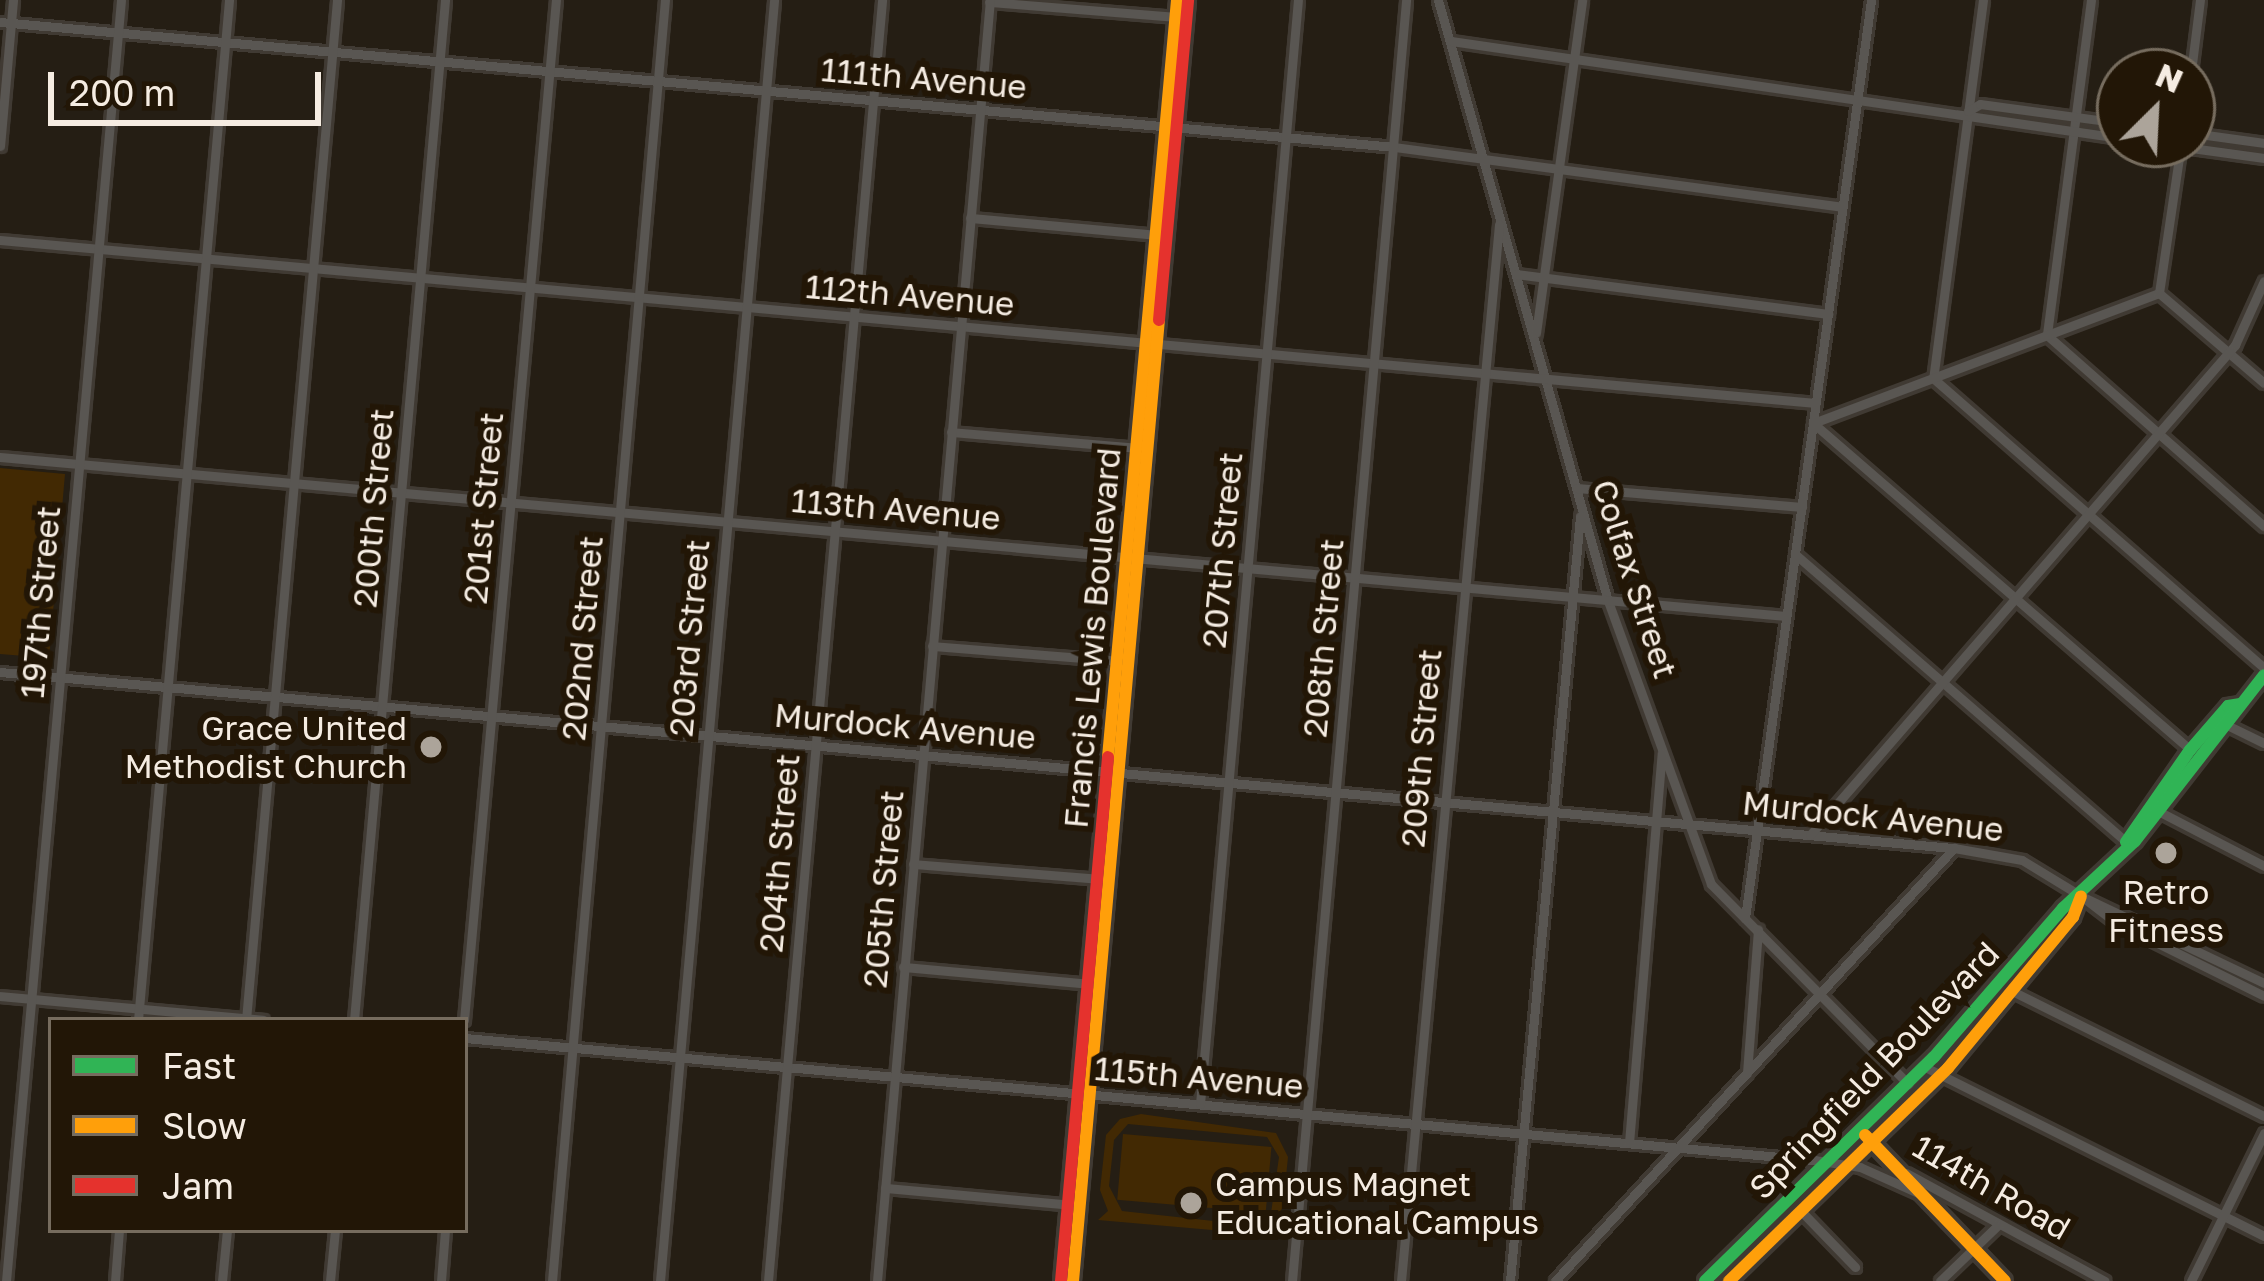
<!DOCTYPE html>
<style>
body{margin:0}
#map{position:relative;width:2264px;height:1281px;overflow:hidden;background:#251e14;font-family:"Golos Text",sans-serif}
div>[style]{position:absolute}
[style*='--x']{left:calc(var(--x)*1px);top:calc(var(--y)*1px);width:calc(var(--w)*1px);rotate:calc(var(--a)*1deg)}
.green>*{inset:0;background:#422903;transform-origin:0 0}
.roads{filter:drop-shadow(3px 0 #403a33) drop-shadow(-3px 0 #403a33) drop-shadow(0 3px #403a33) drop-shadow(0 -3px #403a33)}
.street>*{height:9px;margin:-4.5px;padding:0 4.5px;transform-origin:4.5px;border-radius:4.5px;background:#595652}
.fast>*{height:12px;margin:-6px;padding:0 6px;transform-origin:6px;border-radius:6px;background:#30b455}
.slow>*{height:12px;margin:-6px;padding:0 6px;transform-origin:6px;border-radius:6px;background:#ff9f0a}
.jam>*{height:12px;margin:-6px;padding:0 6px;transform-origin:6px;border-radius:6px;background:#e5322d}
.dots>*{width:33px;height:33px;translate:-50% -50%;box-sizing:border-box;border:6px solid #221606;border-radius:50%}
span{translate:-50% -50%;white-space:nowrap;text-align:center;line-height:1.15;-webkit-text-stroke:12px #221606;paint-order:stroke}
.street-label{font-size:33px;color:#f5ece2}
.poi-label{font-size:33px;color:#f5ece2}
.right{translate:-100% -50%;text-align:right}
.left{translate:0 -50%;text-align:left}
.legend{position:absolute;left:48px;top:1017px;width:420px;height:216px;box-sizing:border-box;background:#221606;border:3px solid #766c5e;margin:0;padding:15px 21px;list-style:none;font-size:36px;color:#f5ece2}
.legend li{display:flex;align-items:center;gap:24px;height:60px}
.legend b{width:60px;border:3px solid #766c5e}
.north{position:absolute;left:2096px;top:48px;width:120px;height:120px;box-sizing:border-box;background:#221606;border:3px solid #766c5e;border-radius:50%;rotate:24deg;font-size:33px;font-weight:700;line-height:48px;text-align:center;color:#f5ece2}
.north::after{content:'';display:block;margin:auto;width:42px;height:54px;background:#aca49a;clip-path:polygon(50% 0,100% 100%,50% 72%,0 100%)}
.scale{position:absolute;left:48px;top:72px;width:273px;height:54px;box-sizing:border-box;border:6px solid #f5ece2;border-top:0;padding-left:15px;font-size:36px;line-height:42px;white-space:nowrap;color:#f5ece2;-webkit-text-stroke:9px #221606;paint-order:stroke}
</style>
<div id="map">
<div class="green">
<div style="clip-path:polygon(0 468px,65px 474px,49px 658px,0 654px)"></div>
<div style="clip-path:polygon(evenodd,1141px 1114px,1276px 1133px,1288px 1157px,1283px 1207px,1271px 1226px,1282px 1228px,1281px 1236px,1098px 1220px,1108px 1211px,1100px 1190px,1106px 1135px,1120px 1119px,1141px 1114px,1128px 1124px,1267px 1137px,1279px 1157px,1271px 1213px,1250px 1225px,1122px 1211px,1109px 1186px,1114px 1140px,1128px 1124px)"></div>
<div style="left:1123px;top:1134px;width:149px;height:66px;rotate:5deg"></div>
</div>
<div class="roads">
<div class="street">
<div style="--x:1438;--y:0;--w:625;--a:74.21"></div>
<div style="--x:1608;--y:601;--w:301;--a:70"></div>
<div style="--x:1711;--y:884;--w:281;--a:45.4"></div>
<div style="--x:1983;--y:0;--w:381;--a:97.5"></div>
<div style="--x:1933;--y:378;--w:440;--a:41.2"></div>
<div style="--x:2091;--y:0;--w:338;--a:97.5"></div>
<div style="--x:2047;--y:335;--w:289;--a:41.4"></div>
<div style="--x:989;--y:2;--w:187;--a:4.6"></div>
<div style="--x:0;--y:22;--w:1400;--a:5.12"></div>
<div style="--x:1394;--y:147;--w:451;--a:7.6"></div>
<div style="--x:1451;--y:41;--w:676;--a:8.25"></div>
<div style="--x:2191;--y:72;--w:73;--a:-82.9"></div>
<div style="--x:1968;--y:111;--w:14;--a:-30"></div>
<div style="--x:1980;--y:104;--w:141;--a:7.7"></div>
<div style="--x:2192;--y:133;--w:73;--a:7.9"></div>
<div style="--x:2162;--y:144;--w:103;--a:7.8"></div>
<div style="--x:0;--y:146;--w:147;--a:-84.9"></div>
<div style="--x:970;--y:218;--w:187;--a:5.2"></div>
<div style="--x:0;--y:240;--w:1823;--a:5.13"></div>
<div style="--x:1516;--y:274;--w:315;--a:7.3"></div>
<div style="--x:2159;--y:293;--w:370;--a:159.4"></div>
<div style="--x:1813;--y:423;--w:499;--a:40.9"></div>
<div style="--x:2159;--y:293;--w:151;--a:-81.6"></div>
<div style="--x:2159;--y:293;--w:138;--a:40.6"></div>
<div style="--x:1536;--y:333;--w:336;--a:-82.1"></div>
<div style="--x:951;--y:432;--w:187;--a:4.9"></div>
<div style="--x:0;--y:457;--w:1793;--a:5.09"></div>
<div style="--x:1577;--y:488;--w:226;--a:4.8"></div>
<div style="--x:1795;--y:554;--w:439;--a:41"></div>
<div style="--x:932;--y:646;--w:187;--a:4.6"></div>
<div style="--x:0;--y:672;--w:1962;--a:5.15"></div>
<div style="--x:1954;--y:848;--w:69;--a:10"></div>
<div style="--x:2022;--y:860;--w:69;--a:31.4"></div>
<div style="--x:2229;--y:726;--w:39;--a:26"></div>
<div style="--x:2160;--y:812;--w:117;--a:27.4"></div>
<div style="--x:1810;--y:835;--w:649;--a:-49.06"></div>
<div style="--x:2235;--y:345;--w:70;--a:-65.6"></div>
<div style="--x:913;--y:864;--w:187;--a:4.6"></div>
<div style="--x:1745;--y:918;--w:927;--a:-82.18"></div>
<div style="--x:903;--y:967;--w:187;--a:5.2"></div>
<div style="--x:2264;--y:983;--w:203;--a:-154.6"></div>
<div style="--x:2081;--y:896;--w:43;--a:37.4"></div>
<div style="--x:2115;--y:922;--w:166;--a:26.4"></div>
<div style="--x:2012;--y:991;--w:281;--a:26.4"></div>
<div style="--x:0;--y:996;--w:264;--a:5.2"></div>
<div style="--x:138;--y:1020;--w:1024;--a:-84.9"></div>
<div style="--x:246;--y:1020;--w:1024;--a:-84.9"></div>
<div style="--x:354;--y:1020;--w:1024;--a:-84.9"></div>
<div style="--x:464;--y:1020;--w:1024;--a:-84.85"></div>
<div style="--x:465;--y:1038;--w:1355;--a:5.17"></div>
<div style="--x:1814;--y:1160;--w:47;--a:8.7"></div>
<div style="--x:1860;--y:1167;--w:64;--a:24.1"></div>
<div style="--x:1925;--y:1067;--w:379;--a:26.5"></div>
<div style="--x:1747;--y:1073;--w:144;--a:-85.6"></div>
<div style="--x:1200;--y:1104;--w:1108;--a:-84.93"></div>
<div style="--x:1629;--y:1143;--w:391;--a:-85.2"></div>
<div style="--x:1906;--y:1173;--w:226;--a:28.5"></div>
<div style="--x:885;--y:1188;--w:187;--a:5.2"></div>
<div style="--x:1801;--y:1211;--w:78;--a:46"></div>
<div style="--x:6;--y:1281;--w:1286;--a:-84.87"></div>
<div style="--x:115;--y:1281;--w:51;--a:-85.5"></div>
<div style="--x:222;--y:1281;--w:51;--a:-84.4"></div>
<div style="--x:330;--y:1281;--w:51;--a:-84.4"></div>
<div style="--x:441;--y:1281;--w:51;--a:-85.5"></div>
<div style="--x:552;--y:1281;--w:1286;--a:-84.96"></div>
<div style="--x:660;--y:1281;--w:1286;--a:-84.91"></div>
<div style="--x:768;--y:1281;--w:1286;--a:-84.91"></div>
<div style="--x:877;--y:1281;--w:1286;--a:-84.96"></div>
<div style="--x:1292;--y:1281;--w:1286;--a:-84.91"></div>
<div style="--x:1401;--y:1281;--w:1061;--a:-84.7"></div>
<div style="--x:1510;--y:1281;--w:768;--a:-84.77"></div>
<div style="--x:1555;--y:1281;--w:589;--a:-47.34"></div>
<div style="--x:1940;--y:1281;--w:79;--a:-44"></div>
<div style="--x:2191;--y:1281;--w:165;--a:-63.7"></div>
</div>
<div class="fast">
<div style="--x:2126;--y:842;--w:112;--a:-55.2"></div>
<div style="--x:2190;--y:750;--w:58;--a:-49.2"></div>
<div style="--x:2228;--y:706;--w:11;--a:-10"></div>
<div style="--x:1705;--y:1281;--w:320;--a:-44.4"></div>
<div style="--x:1934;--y:1057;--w:197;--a:-49.1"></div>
<div style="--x:2063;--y:908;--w:98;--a:-42.9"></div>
<div style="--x:2135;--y:841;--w:210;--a:-52.1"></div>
</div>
<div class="slow">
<div style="--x:1108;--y:757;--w:760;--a:-84.79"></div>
<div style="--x:1865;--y:1135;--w:202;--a:46.2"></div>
<div style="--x:1073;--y:1281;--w:965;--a:-84.89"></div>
<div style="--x:1729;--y:1281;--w:305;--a:-44.2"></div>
<div style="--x:1948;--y:1068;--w:196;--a:-50.4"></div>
<div style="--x:2073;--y:917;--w:22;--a:-69"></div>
</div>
<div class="jam">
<div style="--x:1159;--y:320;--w:321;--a:-84.8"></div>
<div style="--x:1061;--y:1281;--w:526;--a:-84.87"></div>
</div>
</div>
<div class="dots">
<div style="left:431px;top:747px;background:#aca49a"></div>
<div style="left:2166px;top:853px;background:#aca49a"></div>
<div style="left:1191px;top:1203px;background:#aca49a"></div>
</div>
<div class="street-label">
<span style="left:924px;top:78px;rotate:5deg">111th Avenue</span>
<span style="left:910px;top:295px;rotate:5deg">112th Avenue</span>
<span style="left:373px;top:508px;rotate:-85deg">200th Street</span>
<span style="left:483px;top:508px;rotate:-85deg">201st Street</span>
<span style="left:896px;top:509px;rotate:5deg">113th Avenue</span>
<span style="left:1222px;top:550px;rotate:-85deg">207th Street</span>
<span style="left:1635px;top:579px;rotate:72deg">Colfax Street</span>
<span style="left:40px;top:602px;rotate:-85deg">197th Street</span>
<span style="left:582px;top:638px;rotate:-85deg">202nd Street</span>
<span style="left:689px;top:638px;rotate:-85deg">203rd Street</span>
<span style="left:1092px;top:638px;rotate:-85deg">Francis Lewis Boulevard</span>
<span style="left:1323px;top:638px;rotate:-85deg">208th Street</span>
<span style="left:905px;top:726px;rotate:5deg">Murdock Avenue</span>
<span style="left:1421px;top:748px;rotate:-85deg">209th Street</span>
<span style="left:1873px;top:816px;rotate:6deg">Murdock Avenue</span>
<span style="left:779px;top:853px;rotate:-85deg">204th Street</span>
<span style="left:883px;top:889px;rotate:-85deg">205th Street</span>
<span style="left:1874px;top:1070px;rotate:-46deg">Springfield Boulevard</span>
<span style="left:1199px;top:1077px;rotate:5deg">115th Avenue</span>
<span style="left:1992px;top:1187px;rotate:30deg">114th Road</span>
</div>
<div class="poi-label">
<span class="right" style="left:407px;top:747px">Grace United<br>Methodist Church</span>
<span style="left:2166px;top:911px">Retro<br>Fitness</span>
<span class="left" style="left:1215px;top:1203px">Campus Magnet<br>Educational Campus</span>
</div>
<ul class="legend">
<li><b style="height:15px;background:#30b455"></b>Fast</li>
<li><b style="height:15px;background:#ff9f0a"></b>Slow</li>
<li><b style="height:15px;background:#e5322d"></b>Jam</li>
</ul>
<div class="north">N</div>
<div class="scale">200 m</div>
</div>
